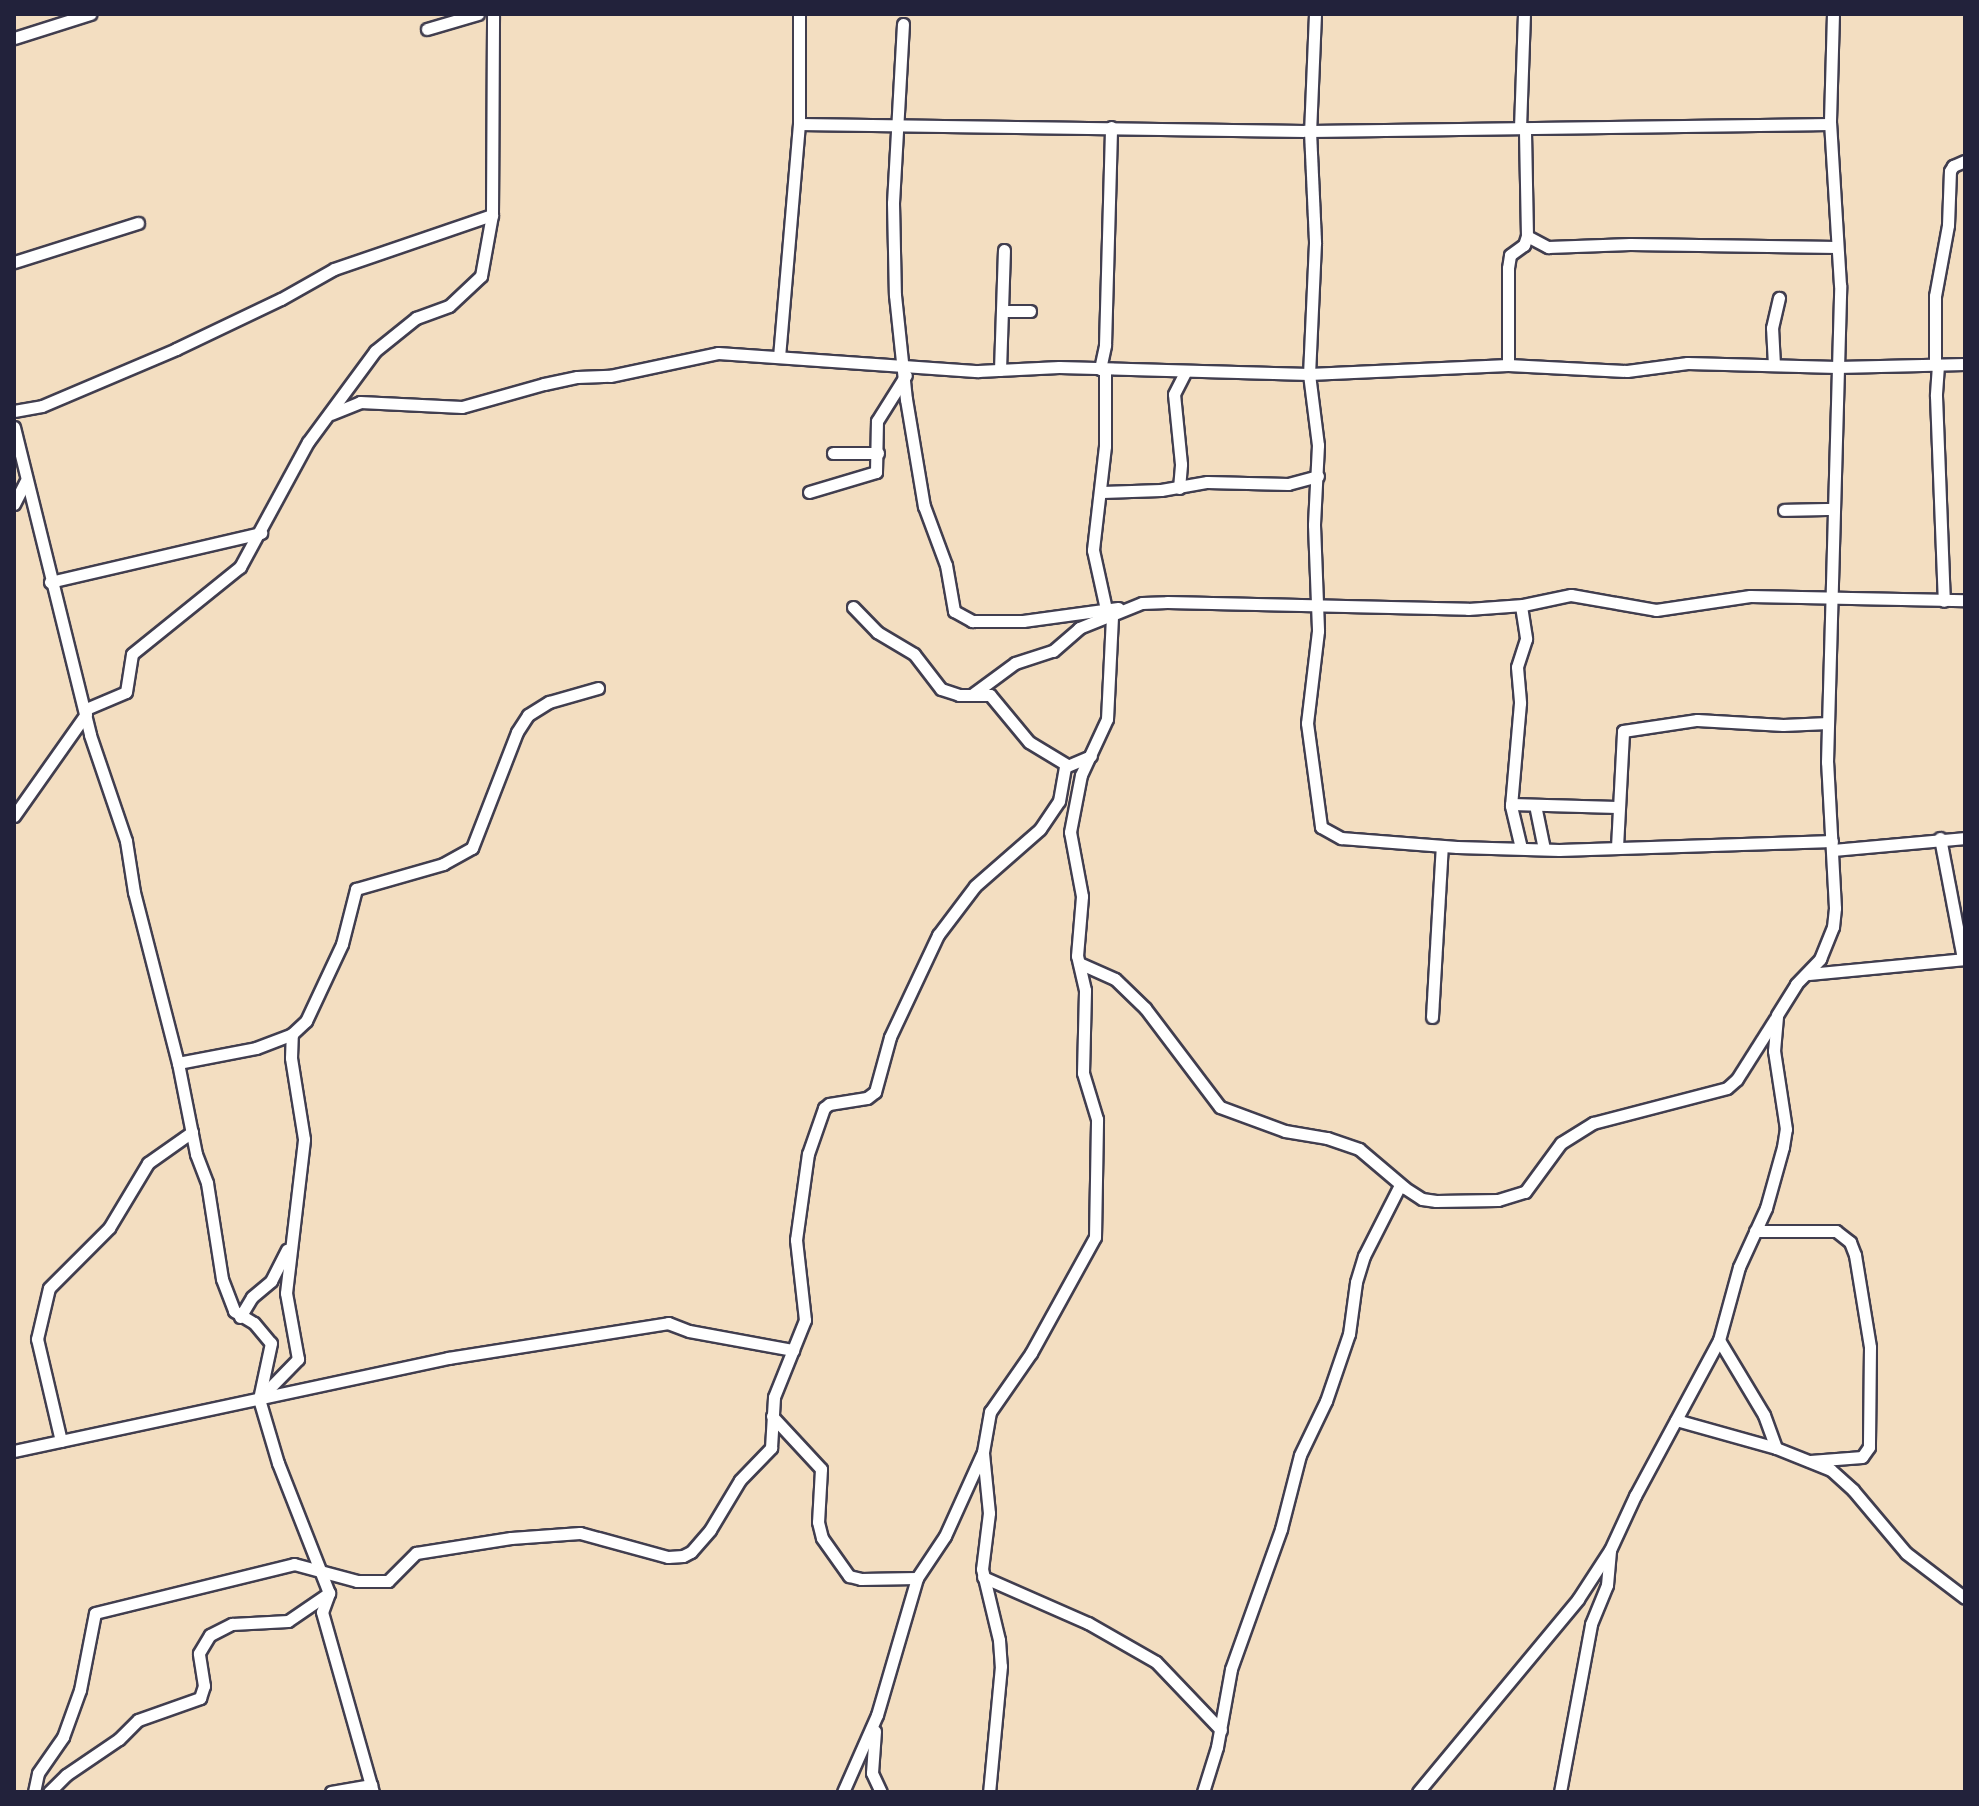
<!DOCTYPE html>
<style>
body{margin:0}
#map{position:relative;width:1979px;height:1806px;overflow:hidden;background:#f3dec1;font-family:Delius,sans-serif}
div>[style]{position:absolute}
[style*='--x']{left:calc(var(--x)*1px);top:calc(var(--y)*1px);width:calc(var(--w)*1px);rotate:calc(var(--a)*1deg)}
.roads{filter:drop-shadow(2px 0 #413e4f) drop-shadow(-2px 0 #413e4f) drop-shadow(0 2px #413e4f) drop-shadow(0 -2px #413e4f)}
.minor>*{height:11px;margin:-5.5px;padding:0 5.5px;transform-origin:5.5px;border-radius:5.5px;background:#fff}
span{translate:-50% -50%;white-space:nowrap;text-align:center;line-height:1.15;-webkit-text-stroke:6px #fdfcf7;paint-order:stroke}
.frame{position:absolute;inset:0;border:16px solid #22223b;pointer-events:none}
</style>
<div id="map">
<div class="roads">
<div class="minor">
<div style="--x:1315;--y:14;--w:117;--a:92.4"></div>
<div style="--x:1310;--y:131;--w:112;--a:87.4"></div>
<div style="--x:1315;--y:243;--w:131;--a:92.6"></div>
<div style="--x:1309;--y:374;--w:72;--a:82.8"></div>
<div style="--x:1318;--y:445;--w:80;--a:92.9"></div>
<div style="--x:1314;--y:525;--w:106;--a:87.8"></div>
<div style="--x:1318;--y:631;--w:93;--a:96.8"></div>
<div style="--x:1307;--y:723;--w:105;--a:82.3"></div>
<div style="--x:1321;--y:827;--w:23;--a:29"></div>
<div style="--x:1341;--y:838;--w:116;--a:4.4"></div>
<div style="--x:1457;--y:847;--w:102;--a:1.7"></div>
<div style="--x:1559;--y:850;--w:273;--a:-1.9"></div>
<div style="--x:903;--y:24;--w:179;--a:93.2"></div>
<div style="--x:893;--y:203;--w:92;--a:88.8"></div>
<div style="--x:895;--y:295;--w:105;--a:84"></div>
<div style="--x:906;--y:399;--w:109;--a:80.5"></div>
<div style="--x:924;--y:506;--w:63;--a:69.6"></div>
<div style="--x:946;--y:565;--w:47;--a:80.1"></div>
<div style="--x:954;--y:611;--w:21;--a:29"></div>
<div style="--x:972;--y:621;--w:51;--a:0"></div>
<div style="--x:1023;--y:621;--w:96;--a:-7.8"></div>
<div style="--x:427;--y:29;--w:53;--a:-16.4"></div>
<div style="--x:14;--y:38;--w:80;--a:-17.5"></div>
<div style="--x:799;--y:124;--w:511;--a:0.78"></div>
<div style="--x:1310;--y:131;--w:520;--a:-0.77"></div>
<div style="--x:1520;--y:128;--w:114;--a:-88"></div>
<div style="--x:1527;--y:236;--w:24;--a:28"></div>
<div style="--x:1548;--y:247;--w:82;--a:-2.1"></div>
<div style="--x:1630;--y:244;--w:207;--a:0.8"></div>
<div style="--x:14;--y:262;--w:130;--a:-17.5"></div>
<div style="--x:1004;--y:311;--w:26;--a:0"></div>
<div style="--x:779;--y:357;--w:234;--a:-85.1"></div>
<div style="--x:799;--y:124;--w:110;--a:-90"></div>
<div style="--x:1508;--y:365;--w:97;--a:-90"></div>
<div style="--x:1508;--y:268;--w:13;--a:-81"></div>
<div style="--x:1510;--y:255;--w:17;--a:-36"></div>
<div style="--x:1524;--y:245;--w:9;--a:-72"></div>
<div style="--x:1527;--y:236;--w:108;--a:-91.1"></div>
<div style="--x:1774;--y:365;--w:37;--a:-93"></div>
<div style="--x:1772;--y:328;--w:31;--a:-77"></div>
<div style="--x:1935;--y:365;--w:69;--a:-90"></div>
<div style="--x:1935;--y:296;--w:72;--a:-79.6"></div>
<div style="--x:1948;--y:225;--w:54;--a:-87.9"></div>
<div style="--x:1950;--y:171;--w:6;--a:-59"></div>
<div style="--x:1953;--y:166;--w:13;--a:-23"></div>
<div style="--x:1938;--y:365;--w:31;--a:94"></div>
<div style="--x:1936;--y:396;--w:205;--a:87.8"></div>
<div style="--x:1100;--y:369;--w:25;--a:-78"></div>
<div style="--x:1105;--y:345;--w:218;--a:-88.4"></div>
<div style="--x:1000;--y:370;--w:120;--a:-88.1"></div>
<div style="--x:1105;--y:370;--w:76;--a:90"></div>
<div style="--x:1105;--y:446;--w:105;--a:96.6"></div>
<div style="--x:1093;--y:550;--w:60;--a:77.6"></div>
<div style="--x:14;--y:411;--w:28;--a:-10"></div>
<div style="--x:42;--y:406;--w:146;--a:-23"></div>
<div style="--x:176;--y:349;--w:116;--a:-25.5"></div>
<div style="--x:281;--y:299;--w:61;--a:-29.5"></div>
<div style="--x:334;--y:269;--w:167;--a:-18.9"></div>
<div style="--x:331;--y:414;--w:31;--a:-22"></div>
<div style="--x:360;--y:402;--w:102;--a:2.8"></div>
<div style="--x:462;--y:407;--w:85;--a:-15.7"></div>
<div style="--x:544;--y:384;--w:34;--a:-12"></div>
<div style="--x:577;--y:377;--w:33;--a:-2"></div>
<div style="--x:610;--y:376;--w:110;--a:-12"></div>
<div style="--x:718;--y:353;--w:261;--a:4"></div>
<div style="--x:978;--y:371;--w:81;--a:-2.8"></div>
<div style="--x:1059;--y:367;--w:250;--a:1.6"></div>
<div style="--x:1309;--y:374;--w:199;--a:-2.6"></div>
<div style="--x:1508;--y:365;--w:119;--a:2.9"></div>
<div style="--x:1627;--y:371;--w:61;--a:-7.6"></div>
<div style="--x:1687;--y:363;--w:150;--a:1.5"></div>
<div style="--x:1837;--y:367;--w:128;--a:-1.3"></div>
<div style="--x:14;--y:427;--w:317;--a:76.1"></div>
<div style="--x:90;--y:735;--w:112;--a:71.2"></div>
<div style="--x:126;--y:841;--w:52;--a:81.1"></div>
<div style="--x:134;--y:892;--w:177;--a:75.6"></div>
<div style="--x:178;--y:1063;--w:93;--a:78.8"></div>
<div style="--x:196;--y:1154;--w:31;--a:69"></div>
<div style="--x:207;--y:1183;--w:97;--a:81.1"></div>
<div style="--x:222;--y:1279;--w:34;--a:69"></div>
<div style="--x:234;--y:1311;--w:23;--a:31"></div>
<div style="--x:254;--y:1323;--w:26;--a:50"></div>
<div style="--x:271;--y:1343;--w:57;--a:102.1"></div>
<div style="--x:259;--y:1399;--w:67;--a:73.5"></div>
<div style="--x:278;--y:1463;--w:140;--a:68.6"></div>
<div style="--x:329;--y:1593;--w:20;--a:110"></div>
<div style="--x:322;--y:1612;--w:187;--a:74.2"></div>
<div style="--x:833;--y:453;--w:45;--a:0"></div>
<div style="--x:1179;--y:488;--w:24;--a:-85"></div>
<div style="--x:1181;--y:464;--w:70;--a:-95.7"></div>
<div style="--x:1174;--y:394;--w:25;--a:-63"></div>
<div style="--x:809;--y:492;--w:70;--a:-16.6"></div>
<div style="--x:876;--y:472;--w:51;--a:-88.9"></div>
<div style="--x:877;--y:421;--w:54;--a:-57.8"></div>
<div style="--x:1102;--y:492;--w:59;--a:-1.9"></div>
<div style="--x:1161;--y:490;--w:47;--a:-9.9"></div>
<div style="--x:1207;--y:482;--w:81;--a:1.4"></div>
<div style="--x:1288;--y:484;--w:31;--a:-15"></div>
<div style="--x:14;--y:504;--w:25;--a:-63"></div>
<div style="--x:1784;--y:510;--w:49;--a:-1.2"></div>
<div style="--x:50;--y:582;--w:217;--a:-13.1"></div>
<div style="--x:1521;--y:606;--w:33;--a:81"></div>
<div style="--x:1526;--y:639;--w:29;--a:108"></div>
<div style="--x:1517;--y:667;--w:36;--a:85"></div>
<div style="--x:1520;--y:703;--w:103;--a:95"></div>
<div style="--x:1511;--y:806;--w:43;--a:76.6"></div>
<div style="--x:853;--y:607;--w:35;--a:46"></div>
<div style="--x:877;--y:632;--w:43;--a:30.7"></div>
<div style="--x:914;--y:654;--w:44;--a:52.4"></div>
<div style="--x:941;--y:689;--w:19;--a:18"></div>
<div style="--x:959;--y:695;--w:31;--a:0"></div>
<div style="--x:990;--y:695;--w:61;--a:50.3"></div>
<div style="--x:1029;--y:742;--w:44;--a:31.2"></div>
<div style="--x:973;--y:694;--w:52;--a:-36.4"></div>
<div style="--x:1015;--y:663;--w:40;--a:-18"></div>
<div style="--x:1053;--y:651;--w:35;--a:-41"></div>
<div style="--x:1079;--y:628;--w:35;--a:-22"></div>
<div style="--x:86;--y:709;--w:43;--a:-23"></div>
<div style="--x:126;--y:692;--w:38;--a:-81"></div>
<div style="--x:132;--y:654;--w:139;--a:-38.9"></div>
<div style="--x:240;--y:567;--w:142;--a:-61.5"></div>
<div style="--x:308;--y:442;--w:113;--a:-53.6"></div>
<div style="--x:375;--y:351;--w:53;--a:-38.8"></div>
<div style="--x:416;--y:318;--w:35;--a:-20"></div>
<div style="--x:449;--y:306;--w:44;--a:-43.2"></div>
<div style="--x:481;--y:276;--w:62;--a:-79.8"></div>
<div style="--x:492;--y:215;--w:201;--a:-89.7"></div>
<div style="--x:1511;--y:804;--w:106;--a:1.6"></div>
<div style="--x:1535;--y:805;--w:45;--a:78.4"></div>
<div style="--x:14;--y:816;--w:125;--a:-54.8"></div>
<div style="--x:1940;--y:838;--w:123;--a:79.2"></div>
<div style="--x:1617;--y:847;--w:116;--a:-87"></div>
<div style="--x:1623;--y:731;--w:75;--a:-8.5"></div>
<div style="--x:1697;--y:720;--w:86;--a:3.3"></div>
<div style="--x:1783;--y:725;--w:45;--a:-2.5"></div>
<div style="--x:1833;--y:850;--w:133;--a:-5.2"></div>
<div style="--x:1079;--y:963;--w:39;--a:24"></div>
<div style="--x:1115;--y:979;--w:42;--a:44"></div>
<div style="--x:1145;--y:1008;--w:124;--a:52.9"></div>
<div style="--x:1220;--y:1107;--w:69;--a:20.3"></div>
<div style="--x:1285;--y:1131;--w:43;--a:9.5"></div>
<div style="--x:1327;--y:1138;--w:34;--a:19"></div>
<div style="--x:1359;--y:1149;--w:60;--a:40.3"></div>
<div style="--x:1405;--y:1188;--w:20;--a:33"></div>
<div style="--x:1422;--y:1199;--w:14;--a:8"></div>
<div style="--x:1436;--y:1201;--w:62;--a:-0.9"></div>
<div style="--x:1498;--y:1200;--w:28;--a:-17"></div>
<div style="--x:1525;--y:1192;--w:61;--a:-53.7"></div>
<div style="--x:1561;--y:1143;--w:38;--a:-32"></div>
<div style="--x:1593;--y:1123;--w:138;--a:-14.6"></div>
<div style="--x:1727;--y:1088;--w:13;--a:-42"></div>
<div style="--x:1737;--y:1079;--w:71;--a:-57.7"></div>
<div style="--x:1809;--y:974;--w:157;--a:-5.5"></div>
<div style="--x:1432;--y:1017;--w:171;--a:-86.7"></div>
<div style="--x:178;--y:1063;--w:79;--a:-10.9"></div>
<div style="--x:256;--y:1048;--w:39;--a:-21"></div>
<div style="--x:292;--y:1034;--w:19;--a:-43"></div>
<div style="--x:306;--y:1021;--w:85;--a:-64.9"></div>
<div style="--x:342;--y:944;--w:57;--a:-75.7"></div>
<div style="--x:356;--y:889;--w:91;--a:-16"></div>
<div style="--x:443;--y:864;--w:33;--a:-29"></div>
<div style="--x:472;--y:848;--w:124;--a:-68.8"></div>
<div style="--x:517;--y:732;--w:20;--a:-57"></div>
<div style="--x:528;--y:715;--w:25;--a:-32"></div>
<div style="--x:549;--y:702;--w:51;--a:-15.9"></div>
<div style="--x:1755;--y:1231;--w:81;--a:0"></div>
<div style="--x:1836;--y:1231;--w:18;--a:38"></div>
<div style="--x:1850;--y:1242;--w:14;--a:69"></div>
<div style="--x:1855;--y:1255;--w:93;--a:80.7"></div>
<div style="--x:1870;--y:1347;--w:100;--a:90.6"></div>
<div style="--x:1869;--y:1447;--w:12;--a:125"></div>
<div style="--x:1862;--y:1457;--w:52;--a:175.6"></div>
<div style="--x:240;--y:1317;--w:23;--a:-59"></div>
<div style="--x:252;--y:1297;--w:25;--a:-40"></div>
<div style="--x:271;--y:1281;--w:35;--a:-63"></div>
<div style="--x:1719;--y:1340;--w:87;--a:59"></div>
<div style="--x:1764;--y:1415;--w:35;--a:70"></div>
<div style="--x:259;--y:1399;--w:56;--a:-45.7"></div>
<div style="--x:298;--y:1359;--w:67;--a:-100.3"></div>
<div style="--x:286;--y:1293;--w:155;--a:-83.3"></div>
<div style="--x:304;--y:1139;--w:82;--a:-99.1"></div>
<div style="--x:291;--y:1058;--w:24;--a:-88"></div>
<div style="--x:772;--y:1416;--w:72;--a:47.2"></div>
<div style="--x:821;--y:1469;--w:53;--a:93.2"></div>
<div style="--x:818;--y:1522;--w:16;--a:76"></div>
<div style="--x:822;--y:1538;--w:47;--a:54.6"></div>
<div style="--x:849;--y:1576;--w:12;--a:14"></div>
<div style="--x:861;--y:1579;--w:56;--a:-1"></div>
<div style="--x:1676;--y:1420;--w:104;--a:15.6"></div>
<div style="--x:1776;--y:1448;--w:59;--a:21.8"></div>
<div style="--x:1831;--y:1470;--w:30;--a:42"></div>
<div style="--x:1853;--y:1490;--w:82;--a:49.9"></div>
<div style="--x:1906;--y:1553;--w:74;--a:37.3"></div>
<div style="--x:61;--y:1441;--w:105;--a:-103.2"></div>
<div style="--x:37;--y:1339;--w:52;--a:-76.8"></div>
<div style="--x:49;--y:1288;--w:85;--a:-45"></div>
<div style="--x:109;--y:1228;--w:76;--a:-59"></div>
<div style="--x:148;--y:1163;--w:54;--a:-35.2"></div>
<div style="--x:14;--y:1451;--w:444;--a:-12.1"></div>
<div style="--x:448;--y:1358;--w:223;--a:-9"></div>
<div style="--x:668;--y:1323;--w:22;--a:21"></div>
<div style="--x:689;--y:1331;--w:106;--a:10.4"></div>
<div style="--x:983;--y:1453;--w:60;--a:84.3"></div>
<div style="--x:989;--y:1513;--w:56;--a:97.1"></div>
<div style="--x:982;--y:1569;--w:73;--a:76.5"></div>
<div style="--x:999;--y:1640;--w:26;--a:86"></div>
<div style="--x:1001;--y:1666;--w:127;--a:95.4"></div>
<div style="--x:983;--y:1577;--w:115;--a:23.7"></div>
<div style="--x:1088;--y:1623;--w:78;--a:29.8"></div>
<div style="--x:1156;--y:1662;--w:94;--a:46.3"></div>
<div style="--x:875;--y:1731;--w:42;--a:94.1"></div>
<div style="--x:872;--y:1773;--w:21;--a:65"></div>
<div style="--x:34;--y:1792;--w:19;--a:-78"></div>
<div style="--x:38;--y:1773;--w:44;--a:-55.2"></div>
<div style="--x:63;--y:1737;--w:50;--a:-70.1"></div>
<div style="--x:80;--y:1690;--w:78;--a:-79"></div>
<div style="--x:95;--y:1613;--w:205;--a:-13.8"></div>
<div style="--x:294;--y:1564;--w:65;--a:15.1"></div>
<div style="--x:357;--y:1581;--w:31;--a:0"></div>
<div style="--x:388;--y:1581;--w:40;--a:-45"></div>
<div style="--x:416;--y:1553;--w:96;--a:-9"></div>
<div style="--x:511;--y:1538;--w:69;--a:-4.1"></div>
<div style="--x:580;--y:1533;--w:91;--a:15.3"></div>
<div style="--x:668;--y:1557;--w:15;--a:-4"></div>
<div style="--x:683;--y:1556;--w:9;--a:-27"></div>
<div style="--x:691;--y:1552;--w:29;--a:-49"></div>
<div style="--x:710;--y:1530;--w:58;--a:-59"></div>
<div style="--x:740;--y:1480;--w:45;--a:-45.9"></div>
<div style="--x:771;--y:1448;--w:51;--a:-86.6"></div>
<div style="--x:774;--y:1397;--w:83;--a:-68.1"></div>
<div style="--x:805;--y:1320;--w:81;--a:-96.4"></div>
<div style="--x:796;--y:1240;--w:87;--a:-82.1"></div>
<div style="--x:808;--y:1154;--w:49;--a:-70.8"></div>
<div style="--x:824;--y:1108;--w:6;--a:-39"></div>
<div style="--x:829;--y:1104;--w:38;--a:-9"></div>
<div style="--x:867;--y:1098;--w:10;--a:-37"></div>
<div style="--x:875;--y:1092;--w:57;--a:-74.7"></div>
<div style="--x:890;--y:1037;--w:113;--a:-64.8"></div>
<div style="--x:938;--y:935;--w:61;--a:-52.9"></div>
<div style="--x:975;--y:886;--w:86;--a:-41.2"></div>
<div style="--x:1040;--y:829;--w:34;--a:-56"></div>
<div style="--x:1059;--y:801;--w:35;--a:-80"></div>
<div style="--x:1065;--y:767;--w:28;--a:-23"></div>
<div style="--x:49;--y:1792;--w:24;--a:-45"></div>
<div style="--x:66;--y:1775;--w:64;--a:-34.2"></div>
<div style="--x:119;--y:1739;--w:27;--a:-45"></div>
<div style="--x:138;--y:1720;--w:66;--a:-19.5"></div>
<div style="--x:200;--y:1698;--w:13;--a:-72"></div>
<div style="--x:204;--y:1686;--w:33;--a:-99"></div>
<div style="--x:199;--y:1653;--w:21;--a:-59"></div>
<div style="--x:210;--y:1635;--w:25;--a:-27"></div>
<div style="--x:232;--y:1624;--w:56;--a:-3.1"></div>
<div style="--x:288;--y:1621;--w:50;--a:-34.3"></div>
<div style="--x:331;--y:1792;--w:41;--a:-9.9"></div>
<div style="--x:843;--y:1792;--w:84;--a:-66.2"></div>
<div style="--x:877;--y:1715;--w:143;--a:-73.7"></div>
<div style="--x:917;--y:1578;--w:50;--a:-56.3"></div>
<div style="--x:945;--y:1536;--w:92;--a:-65.7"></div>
<div style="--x:983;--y:1452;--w:41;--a:-80.1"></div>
<div style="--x:990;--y:1412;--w:72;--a:-55.2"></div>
<div style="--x:1031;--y:1353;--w:132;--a:-61.1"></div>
<div style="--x:1095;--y:1237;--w:118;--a:-89"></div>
<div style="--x:1097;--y:1119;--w:48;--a:-106.9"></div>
<div style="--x:1083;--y:1073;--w:83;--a:-88.6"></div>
<div style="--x:1085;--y:990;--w:35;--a:-103"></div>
<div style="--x:1077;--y:956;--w:60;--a:-85.2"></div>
<div style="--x:1082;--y:896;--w:65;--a:-100.6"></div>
<div style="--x:1070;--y:832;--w:58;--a:-79.1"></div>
<div style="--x:1081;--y:775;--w:62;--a:-65.1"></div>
<div style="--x:1107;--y:719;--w:104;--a:-87.2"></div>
<div style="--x:1112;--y:615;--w:32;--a:-22"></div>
<div style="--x:1142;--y:603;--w:25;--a:-2"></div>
<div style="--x:1167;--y:602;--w:301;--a:1.3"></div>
<div style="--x:1468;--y:609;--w:55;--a:-4.2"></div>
<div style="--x:1523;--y:605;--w:49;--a:-11.8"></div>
<div style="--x:1571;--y:595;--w:86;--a:10"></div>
<div style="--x:1656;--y:610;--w:95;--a:-8.5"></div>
<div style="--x:1750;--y:596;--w:215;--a:1.1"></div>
<div style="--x:1203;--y:1792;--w:47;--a:-72.7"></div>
<div style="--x:1217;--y:1747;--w:79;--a:-79.8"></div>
<div style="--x:1231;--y:1669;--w:149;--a:-70.3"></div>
<div style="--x:1281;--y:1529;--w:76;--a:-75.6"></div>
<div style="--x:1300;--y:1455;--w:60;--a:-64.3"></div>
<div style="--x:1326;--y:1401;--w:71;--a:-71.1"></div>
<div style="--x:1349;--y:1334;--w:52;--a:-82.3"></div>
<div style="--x:1356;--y:1282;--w:27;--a:-73"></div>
<div style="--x:1364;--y:1256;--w:80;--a:-63.1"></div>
<div style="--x:1418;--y:1792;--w:251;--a:-50.3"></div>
<div style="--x:1578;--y:1599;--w:59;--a:-56.9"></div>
<div style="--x:1610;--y:1550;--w:60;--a:-65.2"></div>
<div style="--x:1635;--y:1496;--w:177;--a:-61.7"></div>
<div style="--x:1719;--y:1340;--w:76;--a:-74.7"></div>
<div style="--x:1739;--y:1267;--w:65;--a:-65.4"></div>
<div style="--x:1766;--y:1208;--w:63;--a:-74.4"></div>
<div style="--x:1783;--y:1147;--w:18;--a:-81"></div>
<div style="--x:1786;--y:1129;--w:79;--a:-98.7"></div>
<div style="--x:1774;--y:1051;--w:36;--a:-85"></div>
<div style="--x:1777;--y:1015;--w:36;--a:-58"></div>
<div style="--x:1796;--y:984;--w:35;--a:-46"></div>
<div style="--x:1820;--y:959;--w:35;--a:-68"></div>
<div style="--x:1833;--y:927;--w:19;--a:-84"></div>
<div style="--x:1835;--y:908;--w:146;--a:-93.1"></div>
<div style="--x:1827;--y:762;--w:477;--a:-88.4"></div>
<div style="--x:1840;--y:285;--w:164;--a:-93.5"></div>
<div style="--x:1830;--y:121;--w:107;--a:-88.4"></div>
<div style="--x:1560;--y:1792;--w:171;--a:-79.5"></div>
<div style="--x:1591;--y:1624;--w:42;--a:-67.7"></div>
<div style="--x:1607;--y:1585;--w:34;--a:-85"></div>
</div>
</div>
<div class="frame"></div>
</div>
